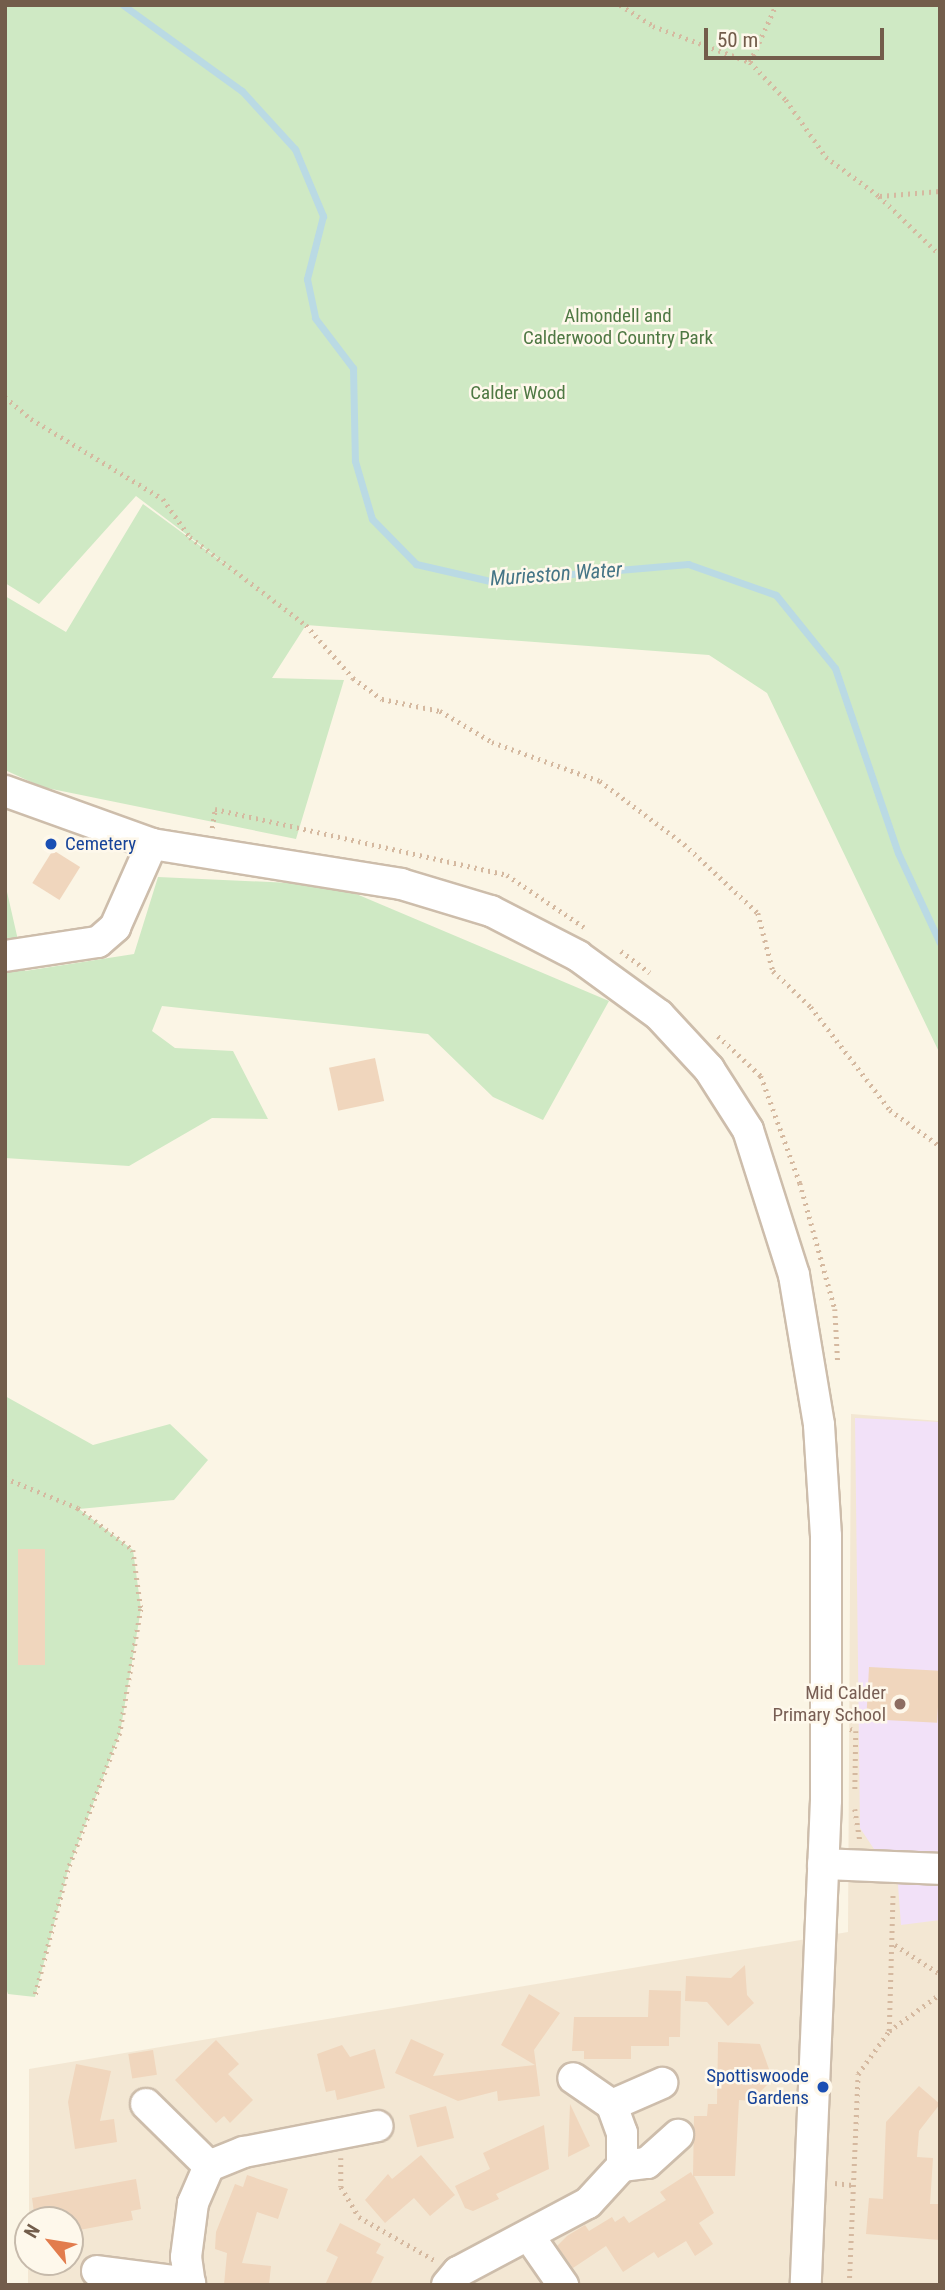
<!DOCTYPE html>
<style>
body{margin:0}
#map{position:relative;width:945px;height:2290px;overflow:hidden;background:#fbf5e5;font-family:"Roboto Condensed",sans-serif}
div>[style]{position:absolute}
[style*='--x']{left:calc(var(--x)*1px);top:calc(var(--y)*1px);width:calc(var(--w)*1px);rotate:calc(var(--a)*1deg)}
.residential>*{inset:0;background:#f3e7d3}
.education>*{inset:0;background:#f2e1f8}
.green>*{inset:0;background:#cfe9c4}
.stream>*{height:7px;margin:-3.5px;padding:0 3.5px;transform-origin:3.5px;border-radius:3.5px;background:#badae4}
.building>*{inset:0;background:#f0d6bd;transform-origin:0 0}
.path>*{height:4.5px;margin-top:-2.25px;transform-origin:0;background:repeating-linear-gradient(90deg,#d5b9a0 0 2px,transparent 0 7px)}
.roads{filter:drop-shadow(2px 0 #cdbdab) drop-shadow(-2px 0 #cdbdab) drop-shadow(0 2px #cdbdab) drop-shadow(0 -2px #cdbdab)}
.minor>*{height:30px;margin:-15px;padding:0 15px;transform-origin:15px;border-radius:15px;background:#fff}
.dots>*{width:19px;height:19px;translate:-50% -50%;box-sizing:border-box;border:4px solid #fef8eb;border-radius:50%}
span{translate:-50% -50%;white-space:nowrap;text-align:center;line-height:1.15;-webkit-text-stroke:5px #fef8eb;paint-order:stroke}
.park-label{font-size:19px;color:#4e7843}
.transit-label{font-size:19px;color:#164399}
.left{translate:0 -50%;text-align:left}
.right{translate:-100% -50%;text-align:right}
.education-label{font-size:19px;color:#785e54}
.water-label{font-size:21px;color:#457586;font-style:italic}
.frame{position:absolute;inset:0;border:7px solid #735d4b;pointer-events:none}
.north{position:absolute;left:14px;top:2206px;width:70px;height:70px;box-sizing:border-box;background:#fef8eb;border:2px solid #c6baab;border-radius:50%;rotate:300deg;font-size:19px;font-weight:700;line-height:28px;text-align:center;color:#735d4b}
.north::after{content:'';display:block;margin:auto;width:24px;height:32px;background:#e27c4d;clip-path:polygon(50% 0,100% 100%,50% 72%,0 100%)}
.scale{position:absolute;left:704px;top:28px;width:180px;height:32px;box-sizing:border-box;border:4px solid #735d4b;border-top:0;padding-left:9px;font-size:21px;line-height:24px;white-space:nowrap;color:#735d4b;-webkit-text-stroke:5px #fef8eb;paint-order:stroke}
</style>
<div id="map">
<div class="residential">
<div style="clip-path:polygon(851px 1414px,940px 1421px,940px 2285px,28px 2285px,28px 2262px,70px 2262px,70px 2220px,29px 2220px,29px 2069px,848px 1932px)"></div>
</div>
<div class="education">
<div style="clip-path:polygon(855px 1418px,940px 1422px,940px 1920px,901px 1925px,898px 1885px,860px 1828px)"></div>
</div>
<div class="green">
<div style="clip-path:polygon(5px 5px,940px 5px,940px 1054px,767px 693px,709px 655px,306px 625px,272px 678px,344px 680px,296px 839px,42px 787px,5px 770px,5px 596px,66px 632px,143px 504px,240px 575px,136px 496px,39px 604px,5px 583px)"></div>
<div style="clip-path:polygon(158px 877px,335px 885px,609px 1001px,543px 1120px,493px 1097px,428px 1034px,162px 1006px,152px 1031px,175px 1048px,233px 1051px,268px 1119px,212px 1118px,129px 1166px,5px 1158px,5px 883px,25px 971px,134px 954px)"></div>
<div style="clip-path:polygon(5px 1396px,93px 1445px,170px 1424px,208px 1460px,174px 1500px,79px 1509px,133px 1550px,141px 1609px,120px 1733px,68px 1870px,35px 1997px,8px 1994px,5px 1985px)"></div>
</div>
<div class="stream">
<div style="--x:123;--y:5;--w:147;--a:35.9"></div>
<div style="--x:242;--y:91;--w:79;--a:47.6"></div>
<div style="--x:295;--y:149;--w:73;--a:67.3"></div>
<div style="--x:323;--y:216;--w:65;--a:104.3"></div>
<div style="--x:307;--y:279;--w:40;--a:78"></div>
<div style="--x:315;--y:318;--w:63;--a:52.8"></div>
<div style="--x:353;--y:368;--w:93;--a:88.8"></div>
<div style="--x:355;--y:461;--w:60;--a:73.7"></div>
<div style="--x:372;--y:519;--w:63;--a:45.6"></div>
<div style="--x:416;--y:564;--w:76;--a:12.9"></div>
<div style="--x:490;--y:581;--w:199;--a:-4.9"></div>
<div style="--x:688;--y:564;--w:93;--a:19.4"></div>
<div style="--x:776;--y:595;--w:94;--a:51.1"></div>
<div style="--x:835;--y:668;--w:195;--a:71.2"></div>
<div style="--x:898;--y:853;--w:99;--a:65"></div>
</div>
<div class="building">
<div style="left:53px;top:850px;width:32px;height:39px;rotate:32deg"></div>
<div style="left:375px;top:1058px;width:44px;height:47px;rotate:78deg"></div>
<div style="left:18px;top:1549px;width:27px;height:116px"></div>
<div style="left:869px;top:1667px;width:71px;height:52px;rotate:3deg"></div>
<div style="clip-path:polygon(745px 1965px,747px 1995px,754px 2003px,728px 2026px,707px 2002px,685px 2001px,686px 1976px,731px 1978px)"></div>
<div style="clip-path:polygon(649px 1990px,681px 1991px,680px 2037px,669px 2037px,669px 2046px,631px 2046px,631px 2059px,584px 2059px,584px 2051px,572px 2051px,574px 2017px,648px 2017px)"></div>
<div style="clip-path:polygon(529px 1994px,560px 2013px,534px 2050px,540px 2096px,498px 2101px,497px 2091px,458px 2101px,395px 2073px,411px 2039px,444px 2054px,433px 2076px,535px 2065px,501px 2045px)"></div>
<div style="clip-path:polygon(216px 2040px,239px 2064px,228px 2074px,253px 2100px,230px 2123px,224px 2116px,216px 2123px,175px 2080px)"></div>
<div style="clip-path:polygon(718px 2042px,760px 2044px,770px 2072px,769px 2083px,751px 2101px,739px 2100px,735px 2176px,694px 2176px,714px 2213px,699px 2223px,713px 2244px,695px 2256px,686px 2241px,658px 2258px,654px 2252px,623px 2272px,606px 2246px,573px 2268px,557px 2246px,567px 2236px,585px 2225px,589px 2231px,612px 2217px,615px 2222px,624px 2216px,629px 2223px,666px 2200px,660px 2192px,691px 2172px,693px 2176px,694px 2116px,707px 2116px,708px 2104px,717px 2104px)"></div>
<div style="clip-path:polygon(342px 2045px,350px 2057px,375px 2049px,385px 2088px,337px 2100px,335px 2090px,326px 2092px,317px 2054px)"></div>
<div style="left:153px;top:2050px;width:25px;height:25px;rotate:81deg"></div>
<div style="clip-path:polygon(76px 2064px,111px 2071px,100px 2121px,114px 2119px,117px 2142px,75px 2149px,68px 2102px)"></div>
<div style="clip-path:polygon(919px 2086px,940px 2104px,919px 2131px,917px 2157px,933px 2158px,930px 2204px,940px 2204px,940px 2240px,866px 2234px,869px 2198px,883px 2199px,886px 2122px)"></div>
<div style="clip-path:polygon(570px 2104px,590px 2146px,568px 2157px)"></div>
<div style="left:446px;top:2106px;width:33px;height:38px;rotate:76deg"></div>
<div style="clip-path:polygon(544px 2125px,549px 2169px,496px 2194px,499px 2199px,473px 2211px,465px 2208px,455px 2186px,490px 2169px,483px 2153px)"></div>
<div style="clip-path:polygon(421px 2155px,455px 2195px,430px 2216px,414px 2198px,385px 2223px,365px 2200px,388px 2174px,392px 2179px)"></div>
<div style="clip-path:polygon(247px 2175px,288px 2189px,278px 2219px,257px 2212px,242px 2263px,271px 2266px,269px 2285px,224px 2285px,227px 2253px,215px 2249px,216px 2232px,235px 2184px,243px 2187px)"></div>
<div style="clip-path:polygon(136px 2179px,141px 2209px,131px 2211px,133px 2220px,74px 2231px,73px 2220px,35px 2220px,32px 2198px)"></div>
<div style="clip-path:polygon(340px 2223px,381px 2244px,376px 2253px,384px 2257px,370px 2285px,325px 2285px,338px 2257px,326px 2251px)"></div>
</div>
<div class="path">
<div style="--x:620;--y:5;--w:39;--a:32"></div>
<div style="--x:653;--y:26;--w:103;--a:20.4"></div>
<div style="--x:750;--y:62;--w:52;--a:46.5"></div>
<div style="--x:786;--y:100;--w:70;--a:54.9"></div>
<div style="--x:826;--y:157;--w:66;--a:36.3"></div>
<div style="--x:879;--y:196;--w:85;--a:44"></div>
<div style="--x:750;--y:62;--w:63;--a:-65.5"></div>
<div style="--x:880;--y:196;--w:60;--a:-4.8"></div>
<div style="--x:5;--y:397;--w:34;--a:40"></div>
<div style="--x:31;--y:419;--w:154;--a:31.2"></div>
<div style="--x:163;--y:499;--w:47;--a:54.6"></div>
<div style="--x:190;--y:537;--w:146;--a:37.2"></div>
<div style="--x:306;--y:625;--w:71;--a:48.4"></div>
<div style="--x:353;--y:678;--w:36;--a:36"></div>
<div style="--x:382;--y:699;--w:59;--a:11.7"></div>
<div style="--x:440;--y:711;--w:61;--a:30.8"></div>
<div style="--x:492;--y:742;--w:115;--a:19.9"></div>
<div style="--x:600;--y:781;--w:105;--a:36.9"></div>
<div style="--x:684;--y:844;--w:101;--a:43"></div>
<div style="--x:758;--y:913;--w:60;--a:75.5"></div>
<div style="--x:773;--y:971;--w:52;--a:43.5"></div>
<div style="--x:811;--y:1007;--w:130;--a:52.5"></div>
<div style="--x:890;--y:1110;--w:62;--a:35.8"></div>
<div style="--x:212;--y:828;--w:19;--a:-81"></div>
<div style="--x:215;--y:809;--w:299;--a:12.7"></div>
<div style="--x:507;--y:875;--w:93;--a:34"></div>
<div style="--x:621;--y:951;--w:36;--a:37"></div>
<div style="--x:718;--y:1036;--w:59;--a:42.9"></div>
<div style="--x:761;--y:1076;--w:114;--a:70"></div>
<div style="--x:800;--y:1183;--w:131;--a:74.5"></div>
<div style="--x:835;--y:1309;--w:55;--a:86.9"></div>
<div style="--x:5;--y:1478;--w:79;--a:22.3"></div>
<div style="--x:78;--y:1508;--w:69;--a:37.4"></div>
<div style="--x:133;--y:1550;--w:60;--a:82.3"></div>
<div style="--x:141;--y:1609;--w:126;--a:99.6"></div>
<div style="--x:120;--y:1733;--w:147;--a:110.8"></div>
<div style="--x:68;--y:1870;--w:131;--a:104.6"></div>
<div style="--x:850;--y:1729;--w:6;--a:18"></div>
<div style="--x:856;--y:1731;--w:62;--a:90.9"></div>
<div style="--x:855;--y:1809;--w:32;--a:81"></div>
<div style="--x:895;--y:1945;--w:54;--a:32.8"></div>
<div style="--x:889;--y:2031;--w:139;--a:-88.4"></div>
<div style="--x:341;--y:2158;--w:29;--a:90"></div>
<div style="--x:341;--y:2187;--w:35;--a:59"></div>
<div style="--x:359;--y:2217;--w:89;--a:29.7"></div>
<div style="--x:835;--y:2183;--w:17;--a:7"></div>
<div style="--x:849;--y:2285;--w:211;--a:-87.6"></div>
<div style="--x:858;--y:2074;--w:53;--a:-54.2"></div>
<div style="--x:889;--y:2031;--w:63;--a:-36"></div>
</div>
<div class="roads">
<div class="minor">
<div style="--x:5;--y:791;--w:156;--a:19.8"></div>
<div style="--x:152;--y:844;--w:252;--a:9.1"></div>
<div style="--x:401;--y:884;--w:94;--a:16.7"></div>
<div style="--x:491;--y:911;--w:98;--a:27.3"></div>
<div style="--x:578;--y:956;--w:100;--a:36.1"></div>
<div style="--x:659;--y:1015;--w:74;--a:47.2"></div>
<div style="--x:709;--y:1069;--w:72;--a:57.4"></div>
<div style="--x:748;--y:1130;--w:152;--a:72.4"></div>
<div style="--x:794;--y:1275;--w:152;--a:80.5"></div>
<div style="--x:819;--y:1425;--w:111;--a:86.4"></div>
<div style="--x:826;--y:1536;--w:264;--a:90"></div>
<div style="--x:826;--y:1800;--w:485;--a:92.4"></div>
<div style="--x:5;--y:956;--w:94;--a:-8.6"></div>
<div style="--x:98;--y:942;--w:23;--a:-41"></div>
<div style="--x:115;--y:927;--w:91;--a:-66"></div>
<div style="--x:823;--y:1864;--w:117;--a:2.4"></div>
<div style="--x:146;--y:2104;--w:88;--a:44.5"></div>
<div style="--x:612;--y:2105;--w:55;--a:-23.7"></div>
<div style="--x:622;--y:2166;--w:25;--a:-7"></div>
<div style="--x:647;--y:2163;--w:42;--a:-42.1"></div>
<div style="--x:529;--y:2236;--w:60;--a:55.2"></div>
<div style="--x:97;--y:2271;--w:94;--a:7.4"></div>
<div style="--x:190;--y:2285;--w:28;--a:-98"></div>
<div style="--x:186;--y:2257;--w:54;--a:-82.6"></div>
<div style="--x:193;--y:2203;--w:40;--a:-66.6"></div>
<div style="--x:209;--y:2166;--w:38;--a:-22"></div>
<div style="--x:244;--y:2152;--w:136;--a:-11"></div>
<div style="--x:447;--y:2285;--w:17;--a:-50"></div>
<div style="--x:458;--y:2272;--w:147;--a:-28"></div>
<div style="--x:588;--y:2203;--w:50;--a:-47.4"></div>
<div style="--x:622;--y:2166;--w:33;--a:-90"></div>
<div style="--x:622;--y:2133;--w:30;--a:-110"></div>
<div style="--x:612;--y:2105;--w:47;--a:-145.3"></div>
</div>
</div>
<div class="dots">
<div style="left:51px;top:844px;background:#1a4fb4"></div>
<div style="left:900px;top:1704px;background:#8d6e63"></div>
<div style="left:823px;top:2087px;background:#1a4fb4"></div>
</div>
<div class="park-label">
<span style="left:618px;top:327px">Almondell and<br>Calderwood Country Park</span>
<span style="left:518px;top:393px">Calder Wood</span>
</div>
<div class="transit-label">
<span class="left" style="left:65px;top:844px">Cemetery</span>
<span class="right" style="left:809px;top:2087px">Spottiswoode<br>Gardens</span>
</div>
<div class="education-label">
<span class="right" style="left:886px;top:1704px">Mid Calder<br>Primary School</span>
</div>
<div class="water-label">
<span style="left:556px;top:574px;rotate:-4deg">Murieston Water</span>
</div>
<div class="frame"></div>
<div class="north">N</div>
<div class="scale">50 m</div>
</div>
